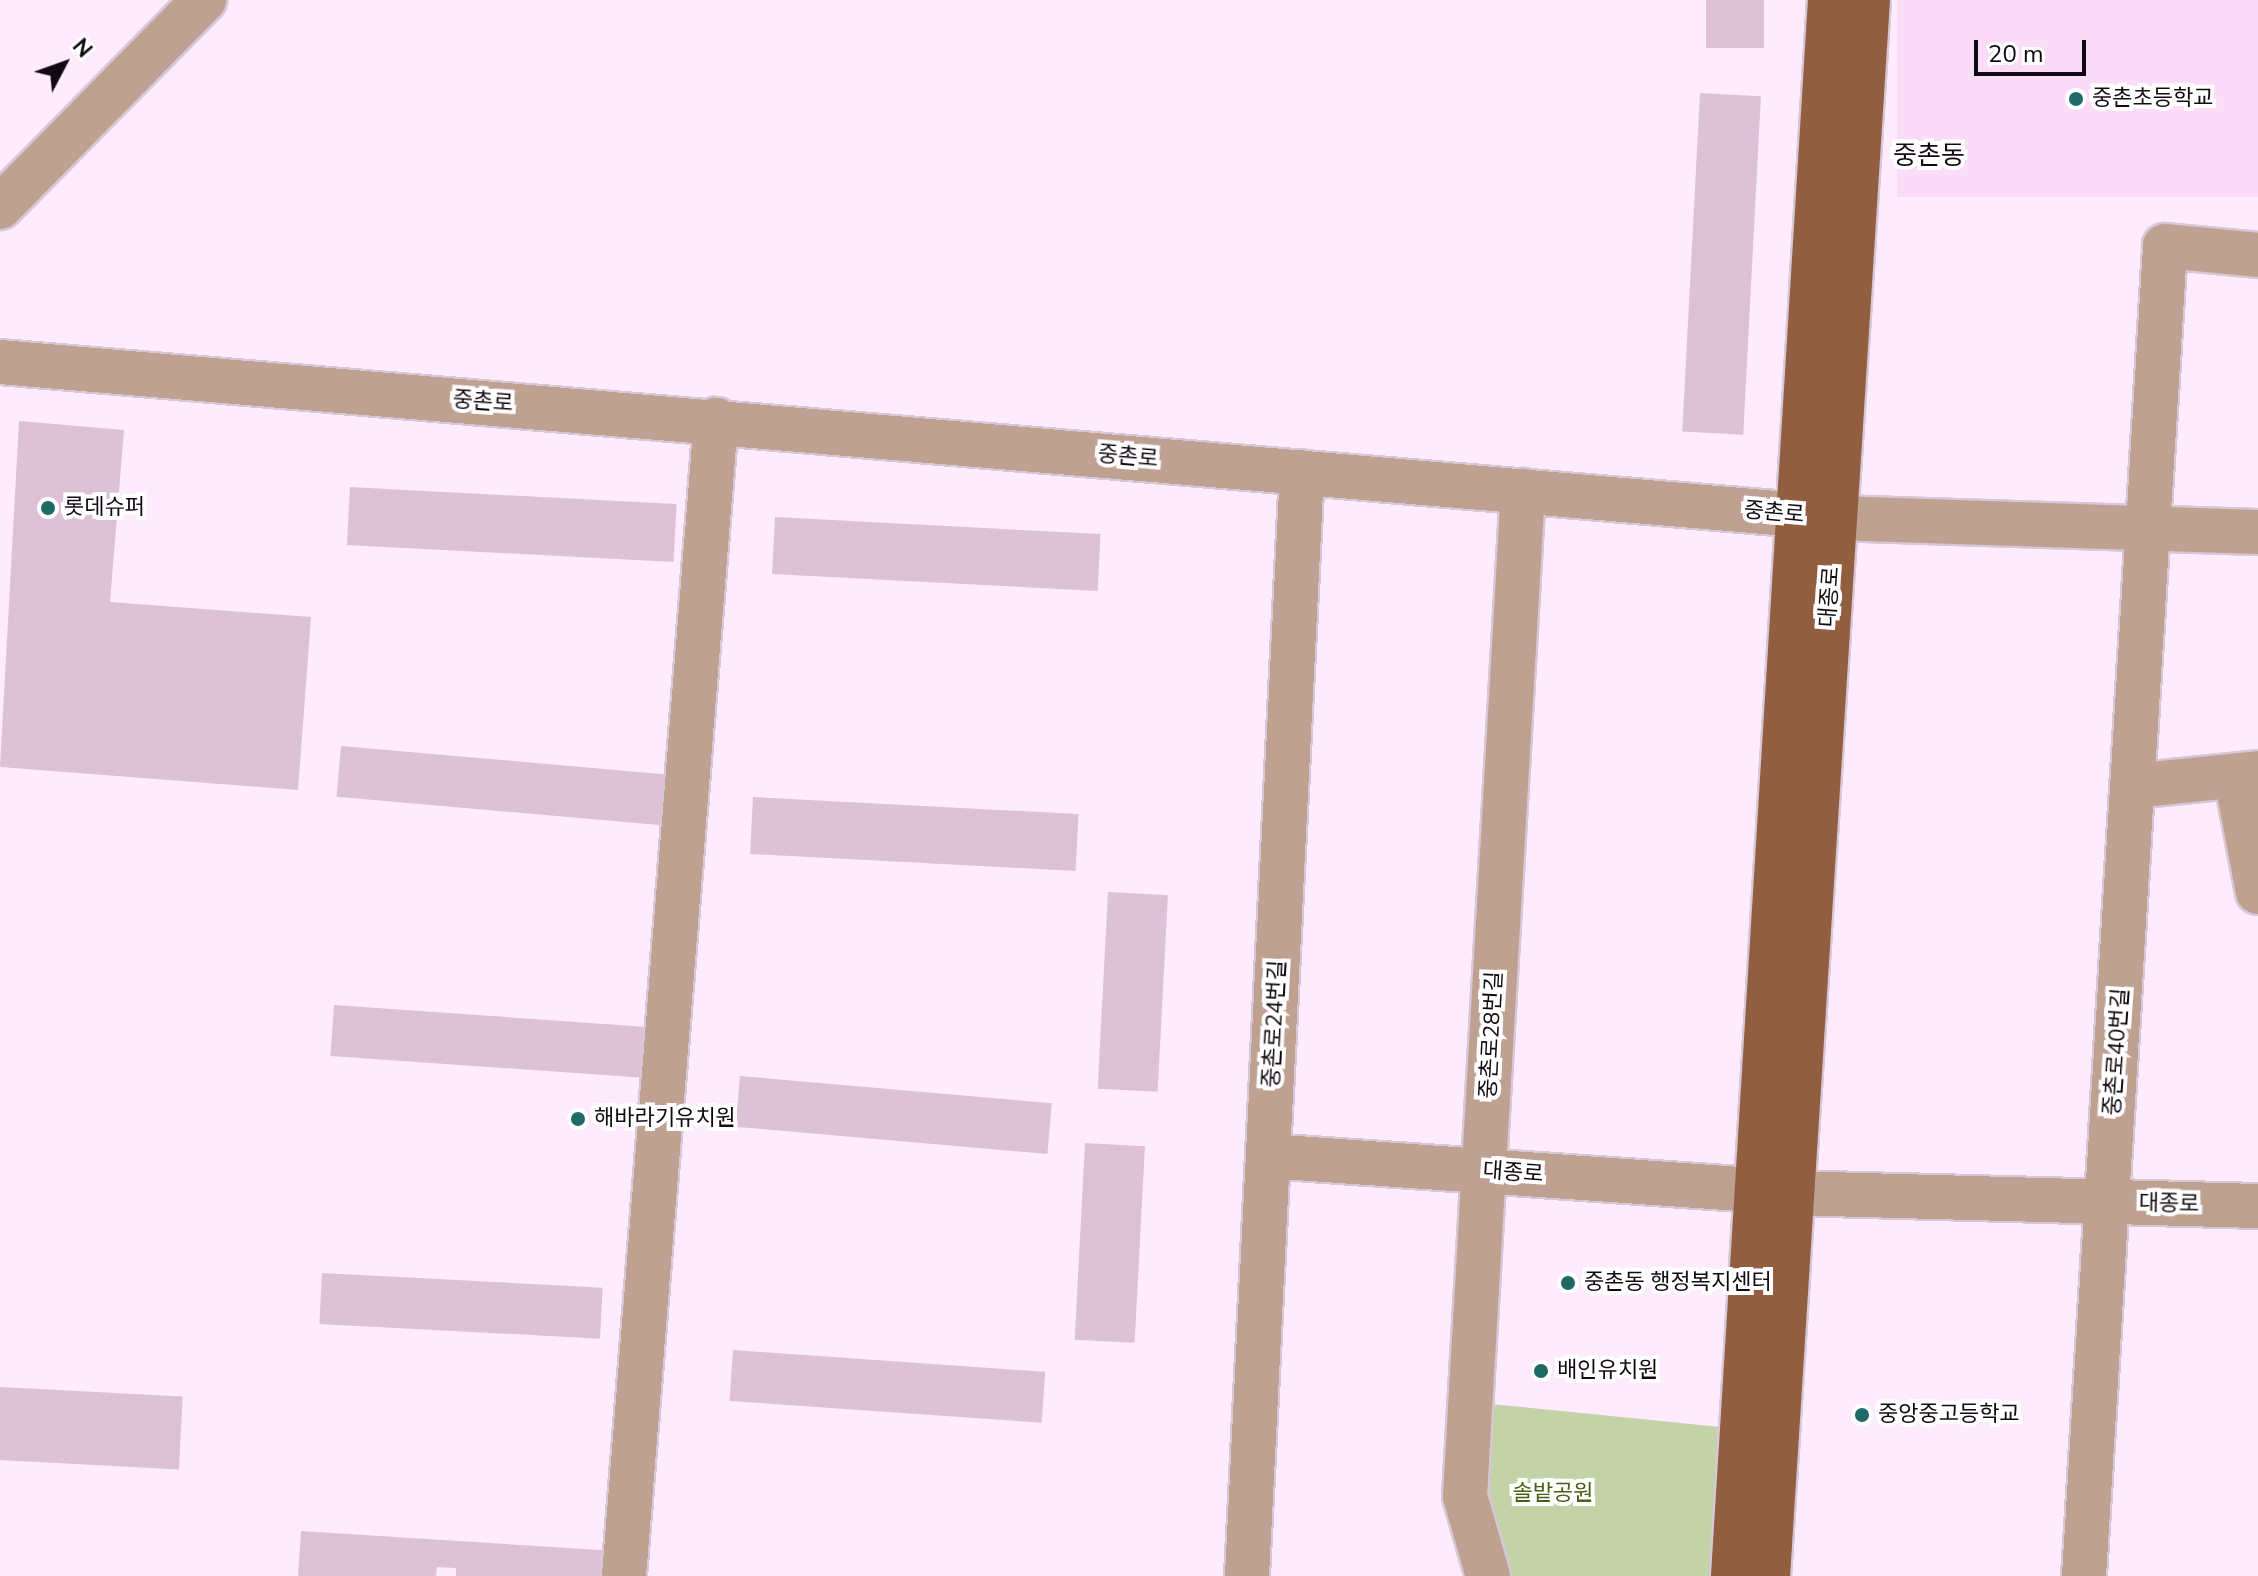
<!DOCTYPE html>
<meta charset="utf-8">
<style>
body{margin:0}
#map{position:relative;width:2258px;height:1576px;overflow:hidden;background:#feebfd;font-family:"Nunito Sans","Noto Sans KR",sans-serif}
div>[style]{position:absolute}
[style*='--x']{left:calc(var(--x)*1px);top:calc(var(--y)*1px);width:calc(var(--w)*1px);rotate:calc(var(--a)*1deg)}
.built>*{inset:0;background:#fadbf8;transform-origin:0 0}
.green>*{inset:0;background:#c3d3a7}
.building>*{inset:0;background:#ddc2d5;transform-origin:0 0}
.roads{filter:drop-shadow(2px 0 #d8c7d7) drop-shadow(-2px 0 #d8c7d7) drop-shadow(0 2px #d8c7d7) drop-shadow(0 -2px #d8c7d7)}
.minor>*{height:44px;margin:-22px;padding:0 22px;transform-origin:22px;border-radius:22px;background:#bfa191}
.major>*{height:44px;margin:-22px;padding:0 22px;transform-origin:22px;border-radius:22px;background:#915e40}
.dots>*{width:22px;height:22px;translate:-50% -50%;box-sizing:border-box;border:4px solid #fff;border-radius:50%}
span{translate:-50% -50%;white-space:nowrap;text-align:center;line-height:1.15;-webkit-text-stroke:8px #fff;paint-order:stroke}
.poi-label{font-size:22px;color:#110911}
.left{translate:0 -50%;text-align:left}
.street-label{font-size:22px;color:#110911}
.park-label{font-size:22px;color:#495e16}
.quarter-label{font-size:26px;color:#110911}
.north{position:absolute;left:24px;top:24px;width:80px;height:80px;-webkit-text-stroke:6px #fff;paint-order:stroke;rotate:49deg;font-size:22px;font-weight:700;line-height:32px;text-align:center;color:#110911}
.north::after{content:'';display:block;margin:auto;width:28px;height:36px;background:#110911;clip-path:polygon(50% 0,100% 100%,50% 72%,0 100%)}
.scale{position:absolute;left:1974px;top:40px;width:112px;height:36px;box-sizing:border-box;border:4px solid #110911;border-top:0;padding-left:10px;font-size:24px;line-height:28px;white-space:nowrap;color:#110911;-webkit-text-stroke:6px #fff;paint-order:stroke}
</style>
<div id="map">
<div class="built">
<div style="left:1897px;top:0;width:361px;height:197px"></div>
</div>
<div class="green">
<div style="clip-path:polygon(1471px 1402px,1760px 1431px,1751px 1576px,1488px 1576px)"></div>
</div>
<div class="building">
<div style="left:1706px;top:0;width:58px;height:48px"></div>
<div style="left:1700px;top:93px;width:61px;height:339px;rotate:3deg"></div>
<div style="clip-path:polygon(19px 421px,124px 430px,110px 602px,311px 617px,298px 790px,0 767px)"></div>
<div style="left:350px;top:487px;width:327px;height:58px;rotate:3deg"></div>
<div style="left:775px;top:517px;width:326px;height:57px;rotate:3deg"></div>
<div style="left:341px;top:746px;width:327px;height:51px;rotate:5deg"></div>
<div style="left:753px;top:797px;width:326px;height:57px;rotate:3deg"></div>
<div style="left:1108px;top:892px;width:60px;height:197px;rotate:3deg"></div>
<div style="left:334px;top:1005px;width:314px;height:51px;rotate:4deg"></div>
<div style="left:740px;top:1076px;width:313px;height:51px;rotate:5deg"></div>
<div style="left:1085px;top:1143px;width:60px;height:197px;rotate:3deg"></div>
<div style="left:322px;top:1273px;width:281px;height:51px;rotate:3deg"></div>
<div style="left:733px;top:1350px;width:313px;height:51px;rotate:4deg"></div>
<div style="left:0;top:1387px;width:183px;height:73px;rotate:3deg"></div>
<div style="clip-path:polygon(301px 1531px,615px 1551px,613px 1576px,456px 1576px,456px 1568px,437px 1567px,436px 1576px,298px 1576px)"></div>
</div>
<div class="roads">
<div class="minor">
<div style="--x:0;--y:207;--w:291;--a:-45.4"></div>
<div style="--x:0;--y:362;--w:1842;--a:4.86"></div>
<div style="--x:1835;--y:518;--w:423;--a:1.9"></div>
<div style="--x:2236;--y:777;--w:117;--a:79.2"></div>
<div style="--x:2133;--y:786;--w:126;--a:-5.9"></div>
<div style="--x:1268;--y:1156;--w:490;--a:4"></div>
<div style="--x:1792;--y:1193;--w:466;--a:1.6"></div>
<div style="--x:624;--y:1576;--w:1160;--a:-85.45"></div>
<div style="--x:1247;--y:1576;--w:1105;--a:-87.15"></div>
<div style="--x:1488;--y:1576;--w:83;--a:-106"></div>
<div style="--x:1465;--y:1496;--w:1007;--a:-86.7"></div>
<div style="--x:2084;--y:1576;--w:1332;--a:-86.51"></div>
<div style="--x:2165;--y:246;--w:93;--a:5.5"></div>
</div>
<div class="major">
<div style="--x:1733;--y:1576;--w:1579;--a:-86.48"></div>
<div style="--x:1768;--y:1576;--w:1579;--a:-86.37"></div>
</div>
</div>
<div class="dots">
<div style="left:2076px;top:99px;background:#1d6a66"></div>
<div style="left:48px;top:508px;background:#1d6a66"></div>
<div style="left:578px;top:1119px;background:#1d6a66"></div>
<div style="left:1568px;top:1283px;background:#1d6a66"></div>
<div style="left:1541px;top:1371px;background:#1d6a66"></div>
<div style="left:1862px;top:1415px;background:#1d6a66"></div>
</div>
<div class="poi-label">
<span class="left" style="left:2092px;top:99px">중촌초등학교</span>
<span class="left" style="left:64px;top:508px">롯데슈퍼</span>
<span class="left" style="left:594px;top:1119px">해바라기유치원</span>
<span class="left" style="left:1584px;top:1283px">중촌동 행정복지센터</span>
<span class="left" style="left:1557px;top:1371px">배인유치원</span>
<span class="left" style="left:1878px;top:1415px">중앙중고등학교</span>
</div>
<div class="street-label">
<span style="left:483px;top:402px;rotate:4deg">중촌로</span>
<span style="left:1128px;top:457px;rotate:5deg">중촌로</span>
<span style="left:1774px;top:513px;rotate:5deg">중촌로</span>
<span style="left:1830px;top:597px;rotate:-86deg">대종로</span>
<span style="left:1275px;top:1024px;rotate:-87deg">중촌로24번길</span>
<span style="left:1492px;top:1035px;rotate:-87deg">중촌로28번길</span>
<span style="left:2117px;top:1052px;rotate:-86deg">중촌로40번길</span>
<span style="left:1513px;top:1173px;rotate:4deg">대종로</span>
<span style="left:2169px;top:1204px;rotate:1deg">대종로</span>
</div>
<div class="park-label">
<span style="left:1553px;top:1494px">솔밭공원</span>
</div>
<div class="quarter-label">
<span style="left:1929px;top:156px">중촌동</span>
</div>
<div class="north">N</div>
<div class="scale">20 m</div>
</div>
